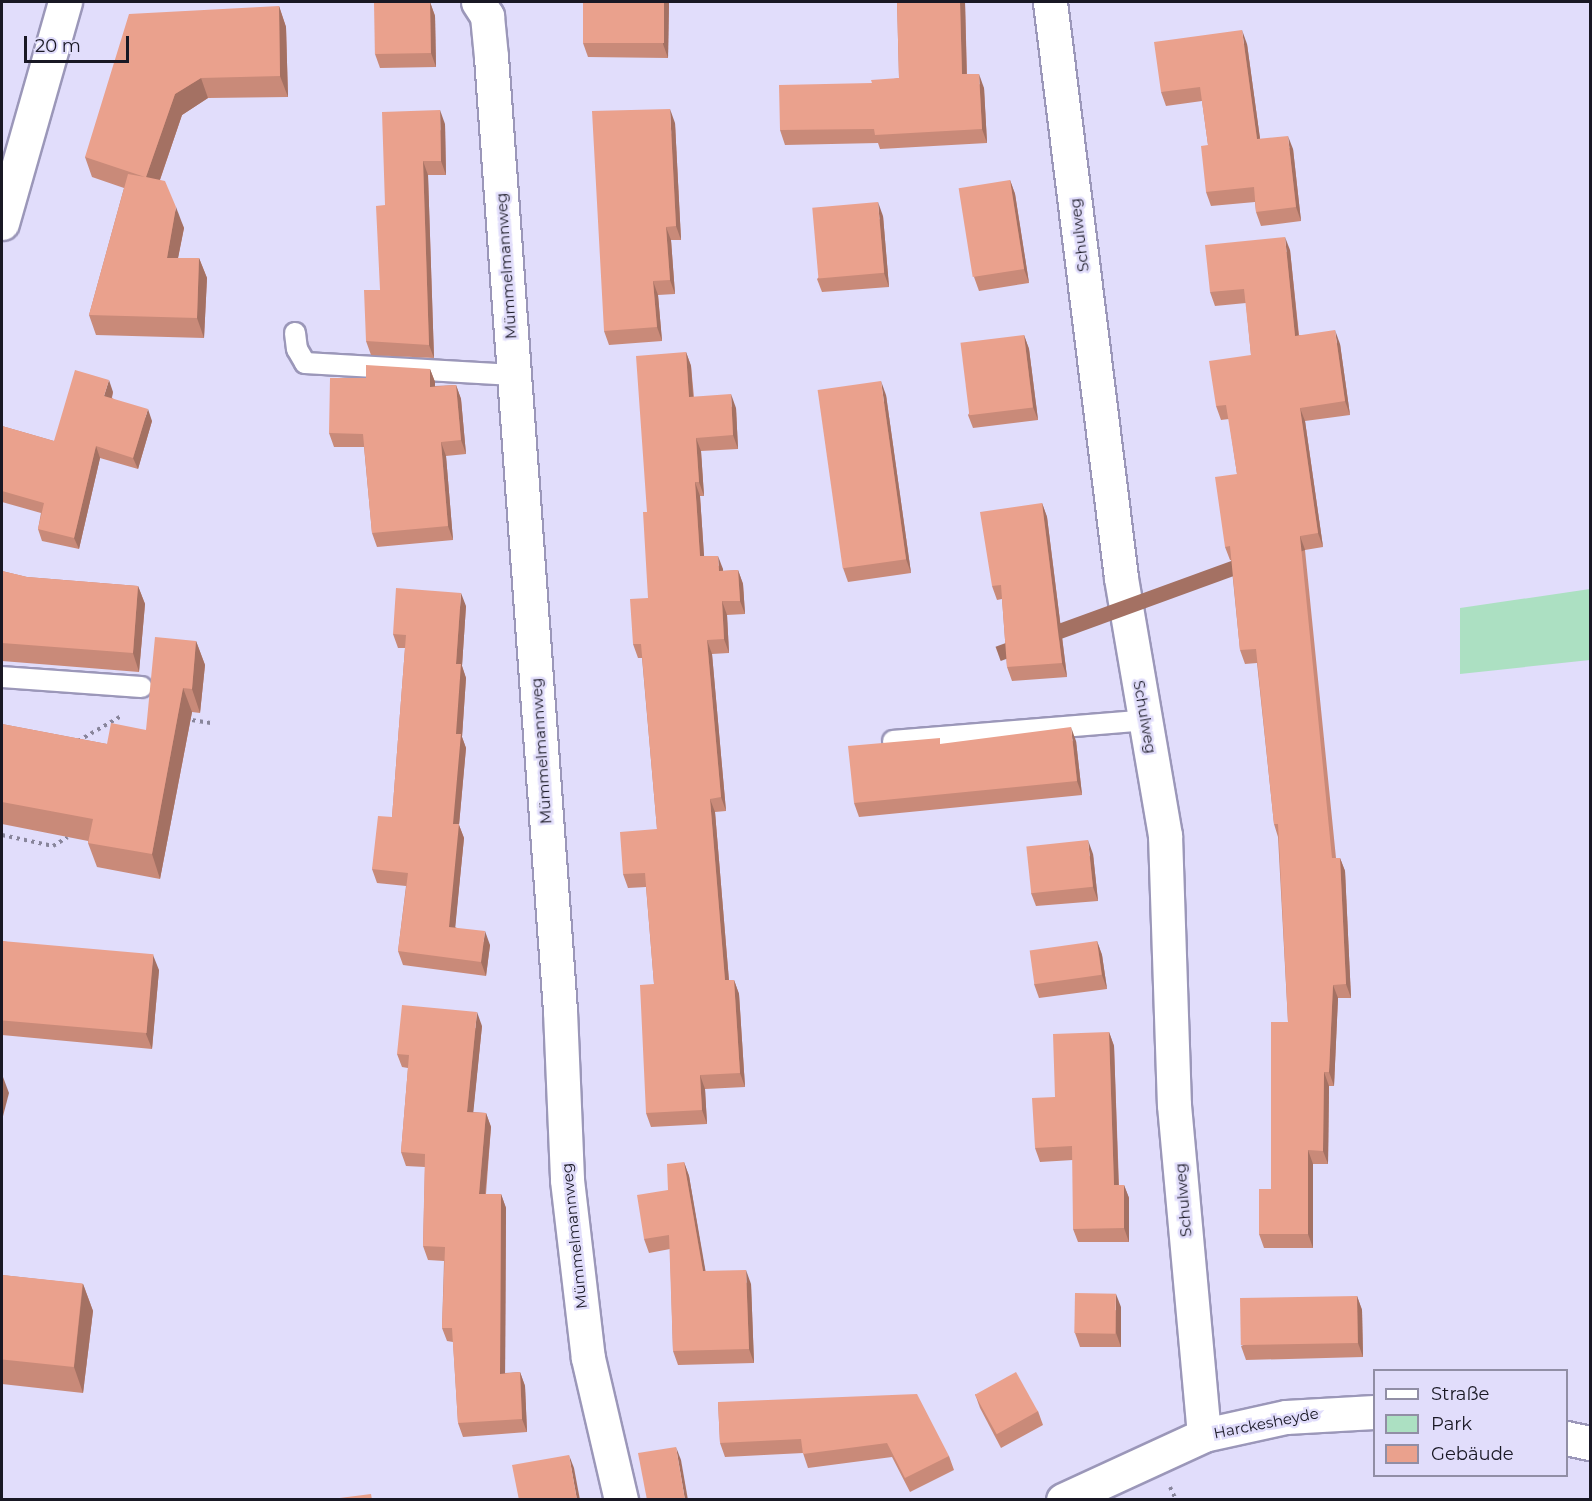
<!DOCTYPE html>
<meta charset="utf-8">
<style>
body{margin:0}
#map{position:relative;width:1592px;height:1501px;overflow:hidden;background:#e1ddfb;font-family:Montserrat,sans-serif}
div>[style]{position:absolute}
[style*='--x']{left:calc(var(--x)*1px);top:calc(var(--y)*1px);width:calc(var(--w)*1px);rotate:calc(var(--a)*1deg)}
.green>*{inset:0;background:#ace0c2}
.path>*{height:4px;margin-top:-2px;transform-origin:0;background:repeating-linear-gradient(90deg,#88859b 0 3px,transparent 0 7.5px)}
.roads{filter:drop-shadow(2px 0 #9b97b9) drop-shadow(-2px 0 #9b97b9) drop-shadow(0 2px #9b97b9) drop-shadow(0 -2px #9b97b9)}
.lane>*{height:20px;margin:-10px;padding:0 10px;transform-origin:10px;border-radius:10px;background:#fff}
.street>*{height:33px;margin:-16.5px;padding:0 16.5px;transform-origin:16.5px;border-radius:16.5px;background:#fff}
.secondary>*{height:33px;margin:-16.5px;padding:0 16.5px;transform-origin:16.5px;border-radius:16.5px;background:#fff}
.wall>*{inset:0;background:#c98a79}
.shaded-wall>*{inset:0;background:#a47163;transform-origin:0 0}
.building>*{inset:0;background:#eaa18d;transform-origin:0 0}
span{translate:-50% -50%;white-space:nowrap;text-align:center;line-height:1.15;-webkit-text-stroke:5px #e1ddfb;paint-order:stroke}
.street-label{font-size:15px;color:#191824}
.frame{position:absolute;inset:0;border:3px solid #191824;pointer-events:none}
.legend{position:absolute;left:1373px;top:1369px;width:195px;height:108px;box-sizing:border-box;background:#e1ddfb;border:2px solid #918ea5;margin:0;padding:8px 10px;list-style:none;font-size:18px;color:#191824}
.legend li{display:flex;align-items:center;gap:12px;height:30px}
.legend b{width:30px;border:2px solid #918ea5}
.scale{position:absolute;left:24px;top:36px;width:105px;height:27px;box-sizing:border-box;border:3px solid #191824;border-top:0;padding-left:8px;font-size:18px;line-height:21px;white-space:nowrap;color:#191824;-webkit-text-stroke:4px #e1ddfb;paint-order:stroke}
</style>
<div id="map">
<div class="green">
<div style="clip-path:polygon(1590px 589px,1590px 660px,1460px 674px,1460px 608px)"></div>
</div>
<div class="path">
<div style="--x:185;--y:719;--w:26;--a:9"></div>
<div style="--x:78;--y:741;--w:52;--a:-30"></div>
<div style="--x:2;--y:835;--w:52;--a:12.2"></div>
<div style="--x:53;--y:846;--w:17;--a:-31"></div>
<div style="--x:1170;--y:1487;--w:14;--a:65"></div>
</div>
<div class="roads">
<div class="lane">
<div style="--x:295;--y:333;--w:16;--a:83"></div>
<div style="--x:297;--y:349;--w:16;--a:60"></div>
<div style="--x:305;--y:363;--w:209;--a:3.3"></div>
<div style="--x:2;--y:677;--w:140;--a:4.1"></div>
<div style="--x:893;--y:741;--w:254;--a:-4.7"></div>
</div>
<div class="street">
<div style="--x:478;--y:2;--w:17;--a:57"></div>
<div style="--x:487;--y:16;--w:41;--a:84.4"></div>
<div style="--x:491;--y:57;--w:956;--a:85.86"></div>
<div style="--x:560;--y:1011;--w:169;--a:87.6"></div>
<div style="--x:567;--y:1180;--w:179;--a:83.3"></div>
<div style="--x:588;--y:1358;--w:146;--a:76.9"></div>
<div style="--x:1050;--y:2;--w:580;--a:82.97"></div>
<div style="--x:1121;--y:578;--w:261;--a:80.3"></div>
<div style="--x:1165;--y:835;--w:270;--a:88.1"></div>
<div style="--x:1174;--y:1105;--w:331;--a:84.8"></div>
</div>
<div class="secondary">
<div style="--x:2;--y:223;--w:230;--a:-74.1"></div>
<div style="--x:1566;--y:1438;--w:25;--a:12"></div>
<div style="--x:1063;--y:1500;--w:155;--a:-24.7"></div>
<div style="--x:1204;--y:1435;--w:84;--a:-12.4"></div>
<div style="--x:1286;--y:1417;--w:88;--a:-3.3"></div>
</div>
</div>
<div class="wall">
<div style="clip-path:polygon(430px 2px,435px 16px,436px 67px,380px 68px,375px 54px)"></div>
<div style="clip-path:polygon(669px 2px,668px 58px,588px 57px,583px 43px)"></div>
<div style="clip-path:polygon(897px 2px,965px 2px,967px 74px,984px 88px,987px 143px,880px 149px,878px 143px,785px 145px,780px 130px,872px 83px,899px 78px)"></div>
<div style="clip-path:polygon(279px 6px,286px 27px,288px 97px,208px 98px,182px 115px,160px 180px,184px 228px,178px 258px,199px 258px,207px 278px,204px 338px,96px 335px,89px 315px,124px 188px,92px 177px,85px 157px)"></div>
<div style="clip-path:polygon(1247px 44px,1260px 139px,1293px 149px,1301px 221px,1261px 226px,1256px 212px,1255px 202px,1211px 206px,1206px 192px,1208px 145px,1202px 101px,1166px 106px,1161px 92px)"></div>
<div style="clip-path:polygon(675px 123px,681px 240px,671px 240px,675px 294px,658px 295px,662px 341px,609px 345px,604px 331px)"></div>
<div style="clip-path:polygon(445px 124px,446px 175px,428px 175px,434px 358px,371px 355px,366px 341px,380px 290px,385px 205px)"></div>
<div style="clip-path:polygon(1010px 180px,1015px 194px,1029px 283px,979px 291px,974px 277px)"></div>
<div style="clip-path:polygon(883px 216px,889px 287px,822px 292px,817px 279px)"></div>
<div style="clip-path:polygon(1290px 250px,1299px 335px,1340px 344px,1350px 415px,1305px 421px,1323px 547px,1305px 550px,1336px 858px,1340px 858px,1345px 871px,1351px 998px,1338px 998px,1334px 1086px,1329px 1086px,1328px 1164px,1313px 1164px,1313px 1248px,1264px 1248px,1259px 1234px,1271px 1189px,1288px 1022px,1278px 837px,1274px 824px,1257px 663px,1245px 664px,1240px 650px,1231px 560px,1230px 560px,1225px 547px,1237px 474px,1229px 419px,1221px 420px,1216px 406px,1251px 355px,1246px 303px,1215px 306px,1210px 292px)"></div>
<div style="clip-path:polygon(1024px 335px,1029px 349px,1038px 420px,973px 428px,968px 415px)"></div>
<div style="clip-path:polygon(686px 352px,691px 366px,694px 397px,736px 408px,738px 449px,701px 451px,704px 496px,700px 496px,704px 556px,723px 569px,723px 571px,738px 570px,743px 584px,745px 614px,727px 615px,729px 653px,712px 654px,726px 811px,715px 812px,729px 980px,734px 980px,739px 994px,745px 1087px,705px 1089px,707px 1124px,651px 1127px,646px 1113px,654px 984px,646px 887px,628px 888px,623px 874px,657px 829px,642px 658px,638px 658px,633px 644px,648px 598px)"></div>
<div style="clip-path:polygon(430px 369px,435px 382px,435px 386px,456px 385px,461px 399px,466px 454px,446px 456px,453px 540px,377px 547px,372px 533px,364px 447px,334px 447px,329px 433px,366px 378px)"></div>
<div style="clip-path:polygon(113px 392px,112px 398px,152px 421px,138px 469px,100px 458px,79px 549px,42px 541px,38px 529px,41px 513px,2px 502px,2px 426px,54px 441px)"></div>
<div style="clip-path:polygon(886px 395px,911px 573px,848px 582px,843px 568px)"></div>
<div style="clip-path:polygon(1042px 503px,1047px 517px,1067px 677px,1012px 681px,1007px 667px,1002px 599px,997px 600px,992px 586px)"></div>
<div style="clip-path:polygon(2px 571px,27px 577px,138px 586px,145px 604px,139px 672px,2px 661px)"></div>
<div style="clip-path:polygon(466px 606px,462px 666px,466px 678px,462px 737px,466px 748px,459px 825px,464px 838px,455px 927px,490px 945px,486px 976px,403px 965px,398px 951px,406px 886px,377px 883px,372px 869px,392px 817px,405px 648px,398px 648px,393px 634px)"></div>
<div style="clip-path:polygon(196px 641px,205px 665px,200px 713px,192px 712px,160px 879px,97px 867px,88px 843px,88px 841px,2px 824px,2px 724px,107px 744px,146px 730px)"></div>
<div style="clip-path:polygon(1076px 741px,1082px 795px,859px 817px,854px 803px,942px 744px)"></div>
<div style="clip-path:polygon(1093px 854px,1098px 901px,1036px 906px,1031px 893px)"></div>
<div style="clip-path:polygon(2px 941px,159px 970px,152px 1049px,2px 1035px)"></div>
<div style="clip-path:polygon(1097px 941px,1102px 955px,1107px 989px,1039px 998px,1034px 984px)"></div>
<div style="clip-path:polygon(482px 1026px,473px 1112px,486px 1113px,491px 1127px,486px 1194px,501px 1194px,506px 1208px,505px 1373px,520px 1372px,525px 1386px,527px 1432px,463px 1437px,458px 1423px,453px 1342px,447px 1341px,442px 1328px,444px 1261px,428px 1260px,423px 1246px,425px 1167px,406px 1166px,401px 1152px,408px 1068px,402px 1067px,397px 1054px)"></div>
<div style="clip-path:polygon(1109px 1032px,1114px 1046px,1119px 1185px,1124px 1185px,1129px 1198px,1129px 1242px,1078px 1242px,1073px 1229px,1073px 1160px,1040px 1162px,1035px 1148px,1055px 1097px)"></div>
<div style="clip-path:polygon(684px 1162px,689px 1176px,705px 1271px,751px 1284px,754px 1363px,678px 1365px,673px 1351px,670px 1249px,649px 1253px,644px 1239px,668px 1190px)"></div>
<div style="clip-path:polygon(2px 1275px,83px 1284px,93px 1311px,83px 1393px,2px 1384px)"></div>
<div style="clip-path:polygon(1357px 1296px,1362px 1310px,1363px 1357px,1246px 1360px,1241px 1346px)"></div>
<div style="clip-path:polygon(1121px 1307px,1121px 1347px,1080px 1347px,1075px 1333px)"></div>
<div style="clip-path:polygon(975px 1394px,1038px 1411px,1043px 1425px,1001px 1448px,980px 1408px)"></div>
<div style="clip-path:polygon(718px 1402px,949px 1456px,954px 1470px,910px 1492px,892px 1457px,808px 1468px,803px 1453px,725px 1457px,720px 1443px)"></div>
</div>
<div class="shaded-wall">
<div style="clip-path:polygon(430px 2px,435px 16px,436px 67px,431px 53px)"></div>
<div style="clip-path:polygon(664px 2px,669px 2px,668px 58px,663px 44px)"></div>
<div style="clip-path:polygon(960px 2px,965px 2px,967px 89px,962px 74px)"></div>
<div style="clip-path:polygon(279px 6px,286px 27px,288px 97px,280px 76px)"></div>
<div style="clip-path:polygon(1242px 30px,1247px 44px,1262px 153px,1257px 139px)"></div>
<div style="clip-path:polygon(979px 74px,984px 88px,987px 143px,982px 129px)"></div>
<div style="clip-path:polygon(201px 78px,208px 98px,182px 115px,154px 197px,146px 177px,175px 94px)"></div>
<div style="clip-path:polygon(670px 109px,675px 123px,681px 240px,676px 226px)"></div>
<div style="clip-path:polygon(440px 110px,445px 124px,446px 175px,441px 161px)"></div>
<div style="clip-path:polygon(1288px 136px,1293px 149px,1301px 221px,1296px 207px)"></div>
<div style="clip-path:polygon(423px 161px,428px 175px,434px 358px,429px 345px)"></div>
<div style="clip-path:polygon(1010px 180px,1015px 194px,1029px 283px,1024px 269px)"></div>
<div style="clip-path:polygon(878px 202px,883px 216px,889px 287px,884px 273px)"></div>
<div style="clip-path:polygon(176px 207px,184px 228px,174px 278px,167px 258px)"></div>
<div style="clip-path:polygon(666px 227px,671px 240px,675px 294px,670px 280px)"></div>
<div style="clip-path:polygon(1285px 237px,1290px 250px,1300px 349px,1295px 336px)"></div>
<div style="clip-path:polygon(199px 258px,207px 278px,204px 338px,197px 318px)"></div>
<div style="clip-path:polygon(653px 281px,658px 295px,662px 341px,657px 327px)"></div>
<div style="clip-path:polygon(1335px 330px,1340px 344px,1350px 415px,1345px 401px)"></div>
<div style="clip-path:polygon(1024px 335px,1029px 349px,1038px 420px,1033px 407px)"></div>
<div style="clip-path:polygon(686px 352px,691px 366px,694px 411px,689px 397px)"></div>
<div style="clip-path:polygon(430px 369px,435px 382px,435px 400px,430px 387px)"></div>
<div style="clip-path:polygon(109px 380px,113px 392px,109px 408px,104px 396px)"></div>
<div style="clip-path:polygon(881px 381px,886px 395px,911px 573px,906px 559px)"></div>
<div style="clip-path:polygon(456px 385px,461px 399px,466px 454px,461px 440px)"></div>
<div style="clip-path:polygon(731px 394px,736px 408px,738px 449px,733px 435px)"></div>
<div style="clip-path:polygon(1300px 408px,1305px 421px,1323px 547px,1318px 533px)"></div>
<div style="clip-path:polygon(148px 409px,152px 421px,138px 469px,133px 458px)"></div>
<div style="clip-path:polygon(696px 438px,701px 451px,704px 496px,699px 482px)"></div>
<div style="clip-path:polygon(441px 442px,446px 456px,453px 540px,448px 526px)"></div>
<div style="clip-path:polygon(96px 446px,100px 458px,79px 549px,74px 538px)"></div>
<div style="clip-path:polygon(695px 482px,700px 496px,705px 570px,700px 556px)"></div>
<div style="clip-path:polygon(1042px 503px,1047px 517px,1067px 677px,1062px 663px)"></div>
<div style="left:1300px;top:536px;width:15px;height:324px;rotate:70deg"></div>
<div style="clip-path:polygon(718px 556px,723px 569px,724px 585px,719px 571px)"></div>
<div style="clip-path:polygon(738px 570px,743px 584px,745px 614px,740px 601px)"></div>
<div style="clip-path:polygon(138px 586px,145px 604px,139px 672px,133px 653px)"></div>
<div style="clip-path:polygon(461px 593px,466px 606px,462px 666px,466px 678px,462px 737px,466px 748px,459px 825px,464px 838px,454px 940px,449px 927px,456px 734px,456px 664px)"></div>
<div style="clip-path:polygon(722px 601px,727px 615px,729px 653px,724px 639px)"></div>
<div style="clip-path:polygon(707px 640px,712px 654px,726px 811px,721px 797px)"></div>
<div style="clip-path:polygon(196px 641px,205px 665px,200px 713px,192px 689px)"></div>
<div style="clip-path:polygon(183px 688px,192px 712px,160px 879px,152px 854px)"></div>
<div style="clip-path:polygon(1071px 727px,1076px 741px,1082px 795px,1077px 781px)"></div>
<div style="clip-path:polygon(710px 799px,715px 812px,730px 994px,725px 980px)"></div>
<div style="clip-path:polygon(1088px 840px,1093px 854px,1098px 901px,1093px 887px)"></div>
<div style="clip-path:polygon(1340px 858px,1345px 871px,1351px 998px,1346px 984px)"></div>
<div style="clip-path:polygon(485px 931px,490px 945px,486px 976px,481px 962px)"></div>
<div style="clip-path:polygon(1097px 941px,1102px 955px,1107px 989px,1102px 975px)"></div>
<div style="clip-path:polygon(153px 955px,159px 970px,152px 1049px,146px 1034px)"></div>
<div style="clip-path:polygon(734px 980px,739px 994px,745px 1087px,740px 1073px)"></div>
<div style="clip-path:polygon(1333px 985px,1338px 998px,1334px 1086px,1329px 1072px)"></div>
<div style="clip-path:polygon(477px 1012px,482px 1026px,472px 1125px,467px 1112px)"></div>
<div style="clip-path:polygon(1109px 1032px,1114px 1046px,1119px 1198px,1114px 1185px)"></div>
<div style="clip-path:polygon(1324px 1072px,1329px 1086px,1328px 1164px,1323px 1151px)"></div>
<div style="clip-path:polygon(700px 1075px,705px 1089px,707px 1124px,702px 1110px)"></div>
<div style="clip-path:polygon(3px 1077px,9px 1093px,2px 1120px,2px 1084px)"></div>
<div style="clip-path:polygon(486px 1113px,491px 1127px,484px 1207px,479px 1194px)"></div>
<div style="clip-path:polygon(1308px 1150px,1313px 1164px,1313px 1248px,1308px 1234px)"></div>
<div style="clip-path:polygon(684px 1162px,689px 1176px,708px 1285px,703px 1271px)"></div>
<div style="clip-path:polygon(1124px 1185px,1129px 1198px,1129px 1242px,1124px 1228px)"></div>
<div style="clip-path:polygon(501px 1194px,506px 1208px,505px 1387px,500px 1374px)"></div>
<div style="clip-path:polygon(746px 1270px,751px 1284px,754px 1363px,749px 1349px)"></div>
<div style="clip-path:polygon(83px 1284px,93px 1311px,83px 1393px,74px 1367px)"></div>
<div style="clip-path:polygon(1116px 1294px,1121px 1307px,1121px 1347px,1116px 1333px)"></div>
<div style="clip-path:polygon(1357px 1296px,1362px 1310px,1363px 1357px,1358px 1343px)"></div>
<div style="clip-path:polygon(520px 1372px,525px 1386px,527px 1432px,522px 1419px)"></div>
<div style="clip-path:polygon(676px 1447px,681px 1460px,688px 1500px,685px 1500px)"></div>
<div style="clip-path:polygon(569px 1455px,574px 1468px,580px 1500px,577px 1500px)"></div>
</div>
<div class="building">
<div style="left:430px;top:2px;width:51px;height:56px;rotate:89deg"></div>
<div style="left:583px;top:2px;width:81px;height:41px"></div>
<div style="clip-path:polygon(897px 2px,960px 2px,962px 74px,979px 74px,982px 129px,875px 135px,874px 129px,780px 130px,779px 85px,872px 83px,871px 80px,899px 78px)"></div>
<div style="clip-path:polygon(279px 6px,280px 76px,201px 78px,175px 94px,146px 177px,165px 181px,176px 207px,167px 258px,199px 258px,197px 318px,89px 315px,128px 174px,145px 177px,85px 157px,129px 14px)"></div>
<div style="clip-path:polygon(1242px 30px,1257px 139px,1288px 136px,1296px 207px,1256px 212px,1254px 187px,1206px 192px,1201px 146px,1208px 145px,1200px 87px,1161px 92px,1154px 42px)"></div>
<div style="clip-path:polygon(670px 109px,676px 226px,666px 227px,670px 280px,653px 281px,657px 327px,604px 331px,592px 111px)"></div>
<div style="clip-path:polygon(440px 110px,441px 161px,423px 161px,429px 345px,366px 341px,364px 290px,380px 290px,376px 206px,385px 205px,382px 112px)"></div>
<div style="left:1010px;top:180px;width:90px;height:52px;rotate:81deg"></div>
<div style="left:878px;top:202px;width:71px;height:66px;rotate:85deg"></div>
<div style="clip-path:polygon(1285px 237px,1295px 336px,1335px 330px,1345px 401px,1300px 408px,1318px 533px,1300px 536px,1332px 858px,1340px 858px,1346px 984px,1333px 985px,1329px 1072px,1324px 1072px,1323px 1151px,1308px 1150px,1308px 1234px,1259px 1234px,1259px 1189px,1271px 1189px,1271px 1022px,1288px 1022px,1278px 824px,1274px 824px,1256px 649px,1240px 650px,1230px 546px,1225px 547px,1215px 477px,1237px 474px,1226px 405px,1216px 406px,1209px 361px,1251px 355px,1244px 289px,1210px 292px,1205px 245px)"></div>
<div style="left:1024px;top:335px;width:73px;height:64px;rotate:83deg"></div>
<div style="clip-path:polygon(686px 352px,689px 397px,731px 394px,733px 435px,696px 438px,699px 482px,695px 482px,700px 556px,718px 556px,719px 571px,738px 570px,740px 601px,722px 601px,724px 639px,707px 640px,721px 797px,710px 799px,725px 980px,734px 980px,740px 1073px,700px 1075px,702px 1110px,646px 1113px,640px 985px,654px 984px,645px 873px,623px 874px,620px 832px,657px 829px,641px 644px,633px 644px,630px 599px,648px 598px,643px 512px,647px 512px,636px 356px)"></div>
<div style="clip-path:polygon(366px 365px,430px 369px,430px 387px,456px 385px,461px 440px,441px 442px,448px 526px,372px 533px,363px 434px,329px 433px,330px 378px,366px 378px)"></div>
<div style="clip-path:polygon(75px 370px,109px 380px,104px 396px,148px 409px,133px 458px,96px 446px,74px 538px,38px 529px,44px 503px,2px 491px,2px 426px,54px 441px)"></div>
<div style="left:881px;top:381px;width:180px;height:64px;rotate:82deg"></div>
<div style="clip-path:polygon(1042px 503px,1062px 663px,1007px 667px,1001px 585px,992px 586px,980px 512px)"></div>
<div style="clip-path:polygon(2px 571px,27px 577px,138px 586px,133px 653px,2px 643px)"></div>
<div style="clip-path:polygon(396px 588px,461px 593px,456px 664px,461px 664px,456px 734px,461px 734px,453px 824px,459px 824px,449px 927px,485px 931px,481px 962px,398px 951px,408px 873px,372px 869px,378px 816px,392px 817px,406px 635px,393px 634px)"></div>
<div style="clip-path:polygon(155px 637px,196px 641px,192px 689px,183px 688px,152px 854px,88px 843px,93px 819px,2px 802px,2px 724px,107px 744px,111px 723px,146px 730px)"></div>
<div style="clip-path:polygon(1071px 727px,1077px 781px,854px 803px,848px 746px,940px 738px,940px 744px)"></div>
<div style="left:1088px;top:840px;width:47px;height:62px;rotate:84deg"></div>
<div style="left:2px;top:941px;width:152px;height:79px;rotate:5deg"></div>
<div style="left:1097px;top:941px;width:34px;height:68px;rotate:82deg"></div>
<div style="clip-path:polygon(402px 1005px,477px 1012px,467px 1112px,486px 1113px,479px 1194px,501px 1194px,500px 1374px,520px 1372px,522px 1419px,458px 1423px,452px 1328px,442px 1328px,445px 1247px,423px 1246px,425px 1154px,401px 1152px,409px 1055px,397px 1054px)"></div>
<div style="clip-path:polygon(1109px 1032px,1114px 1185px,1124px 1185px,1124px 1228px,1073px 1229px,1072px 1146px,1035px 1148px,1032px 1098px,1055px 1097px,1053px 1034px)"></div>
<div style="clip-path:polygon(684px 1162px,703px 1271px,746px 1270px,749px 1349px,673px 1351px,669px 1235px,644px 1239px,637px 1195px,668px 1190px,667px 1164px)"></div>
<div style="left:2px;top:1275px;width:81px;height:84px;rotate:6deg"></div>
<div style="left:1075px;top:1293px;width:41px;height:40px;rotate:1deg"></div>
<div style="left:1357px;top:1296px;width:47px;height:117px;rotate:89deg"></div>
<div style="left:1016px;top:1372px;width:45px;height:47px;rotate:61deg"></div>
<div style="clip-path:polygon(917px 1394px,949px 1456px,905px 1478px,887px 1443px,803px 1454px,801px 1439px,720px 1443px,718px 1402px)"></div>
<div style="clip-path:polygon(676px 1447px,685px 1500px,647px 1500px,638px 1453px)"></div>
<div style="clip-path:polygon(569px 1455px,577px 1500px,519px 1500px,512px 1465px)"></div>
<div style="clip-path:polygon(371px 1494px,372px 1500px,324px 1500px)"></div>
</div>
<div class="street-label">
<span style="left:1079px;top:235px;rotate:-97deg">Schulweg</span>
<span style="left:506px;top:266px;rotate:-94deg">Mümmelmannweg</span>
<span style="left:1145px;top:717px;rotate:80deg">Schulweg</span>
<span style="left:541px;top:751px;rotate:-94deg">Mümmelmannweg</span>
<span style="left:1183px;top:1200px;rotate:-95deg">Schulweg</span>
<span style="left:574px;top:1236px;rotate:-96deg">Mümmelmannweg</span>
<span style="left:1266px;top:1423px;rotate:-11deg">Harckesheyde</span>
</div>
<div class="frame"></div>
<ul class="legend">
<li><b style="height:8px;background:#fff"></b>Straße</li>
<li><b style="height:16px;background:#ace0c2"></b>Park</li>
<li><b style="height:16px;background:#eaa18d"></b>Gebäude</li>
</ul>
<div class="scale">20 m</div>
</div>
